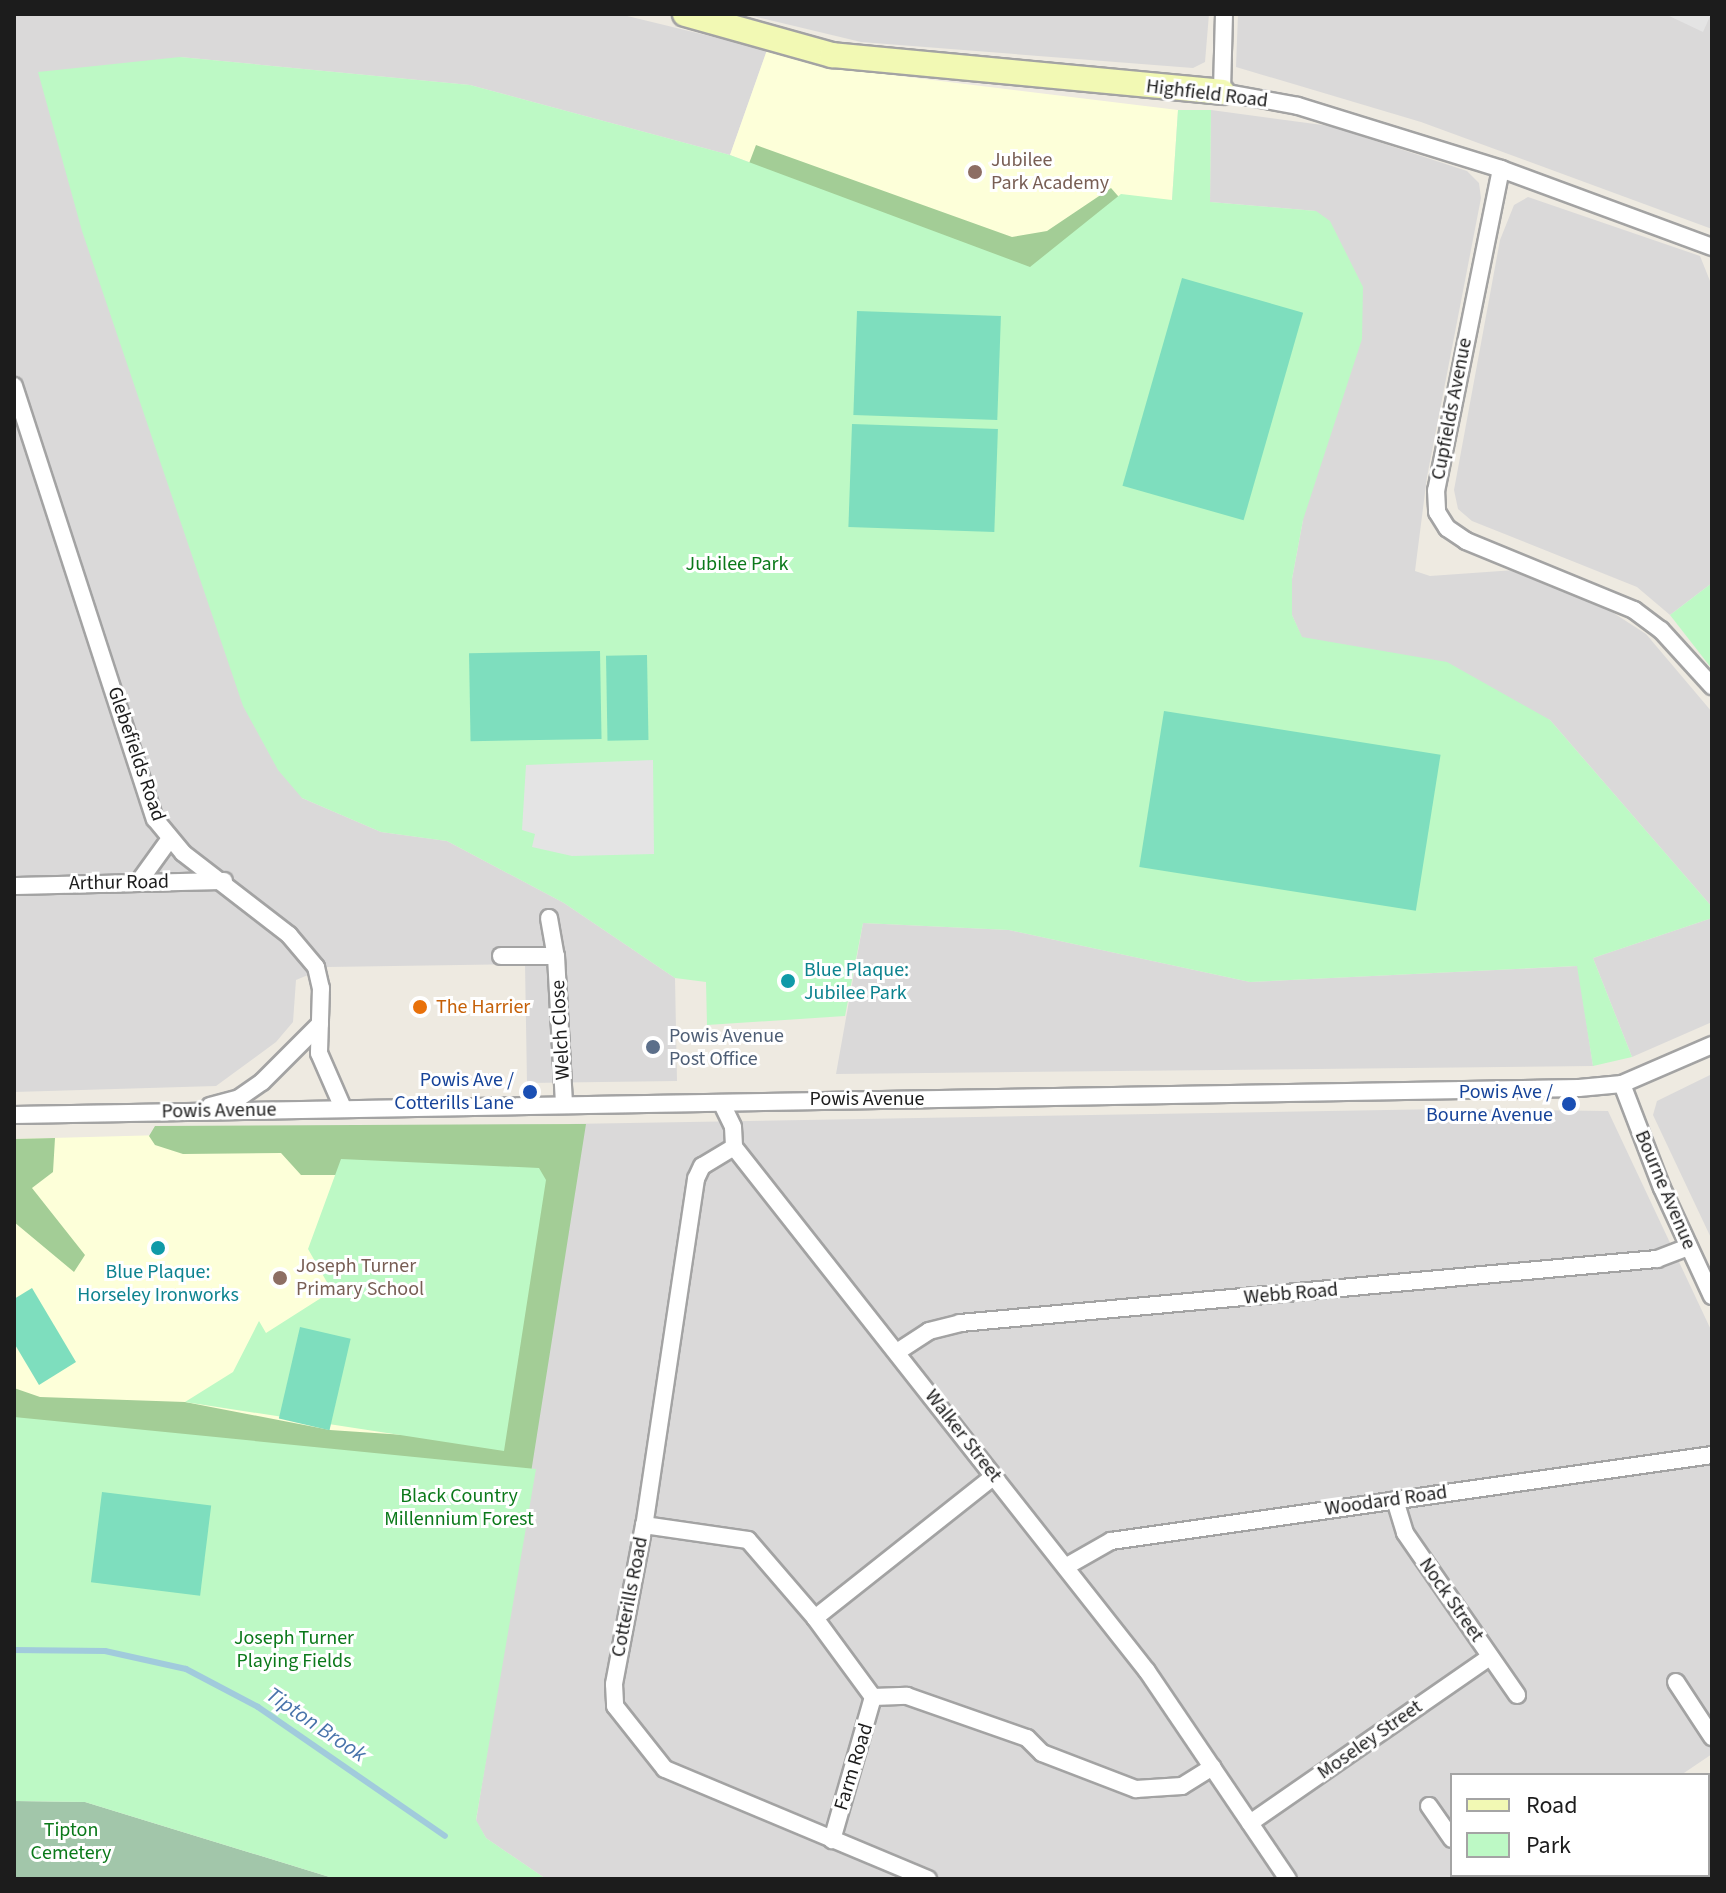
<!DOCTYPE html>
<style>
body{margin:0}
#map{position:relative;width:1726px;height:1893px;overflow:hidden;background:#eeeae1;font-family:"Source Sans 3",sans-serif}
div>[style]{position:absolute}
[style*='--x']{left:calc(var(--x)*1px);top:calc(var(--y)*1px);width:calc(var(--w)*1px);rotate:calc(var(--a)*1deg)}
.residential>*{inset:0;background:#dad9d9}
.industrial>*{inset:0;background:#e7d3e2}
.education>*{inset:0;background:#fdffd9}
.forest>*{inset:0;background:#a3cd96}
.cemetery>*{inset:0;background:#a2c6aa}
.park>*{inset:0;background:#bdf9c5}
.pitch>*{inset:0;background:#7edebe;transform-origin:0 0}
.parking>*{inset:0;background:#e4e4e4}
.stream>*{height:6px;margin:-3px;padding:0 3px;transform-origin:3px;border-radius:3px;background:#a1cbdc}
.roads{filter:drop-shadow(2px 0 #a3a3a3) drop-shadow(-2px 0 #a3a3a3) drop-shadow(0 2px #a3a3a3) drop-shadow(0 -2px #a3a3a3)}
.street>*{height:16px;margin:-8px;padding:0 8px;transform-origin:8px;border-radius:8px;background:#fff}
.secondary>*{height:24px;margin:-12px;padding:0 12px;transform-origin:12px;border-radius:12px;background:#f2f9b4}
.dots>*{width:22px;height:22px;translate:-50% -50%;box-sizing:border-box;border:4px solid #fff;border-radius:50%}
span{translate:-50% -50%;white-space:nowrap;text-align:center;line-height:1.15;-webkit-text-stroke:6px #fff;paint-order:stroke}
.street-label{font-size:20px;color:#1c1c1c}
.education-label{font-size:20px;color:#785e54}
.left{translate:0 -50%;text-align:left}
.park-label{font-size:20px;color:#0b791a}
.culture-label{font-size:20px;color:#0d838f}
.food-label{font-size:20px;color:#c56008}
.service-label{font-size:20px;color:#4e5e75}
.transit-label{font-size:20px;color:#164399}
.right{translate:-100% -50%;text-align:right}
.water-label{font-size:22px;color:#4974ab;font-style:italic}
.frame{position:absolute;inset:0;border:16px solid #1c1c1c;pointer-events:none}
.legend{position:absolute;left:1450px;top:1773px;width:260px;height:104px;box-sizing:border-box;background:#fff;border:2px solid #a4a4a4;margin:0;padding:10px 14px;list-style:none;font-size:24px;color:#1c1c1c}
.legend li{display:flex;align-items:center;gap:16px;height:40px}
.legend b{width:40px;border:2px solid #a4a4a4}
</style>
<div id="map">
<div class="residential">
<div style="clip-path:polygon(14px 14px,619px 14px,767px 50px,730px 155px,470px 85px,180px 57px,302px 798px,381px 832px,447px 841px,564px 903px,675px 978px,677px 1081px,527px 1083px,525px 964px,327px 967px,296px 980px,293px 1022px,276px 1042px,216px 1086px,14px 1092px)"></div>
<div style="clip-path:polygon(744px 14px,1209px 14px,1205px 62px,1193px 68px,861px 42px)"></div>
<div style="clip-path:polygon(1238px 14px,1712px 14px,1712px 229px,1421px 122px,1236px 67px)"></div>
<div style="clip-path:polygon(1211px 110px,1330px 126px,1467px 171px,1479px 183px,1481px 198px,1427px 477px,1415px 571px,1430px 576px,1515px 570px,1612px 612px,1646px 634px,1712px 712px,1712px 907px,1550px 720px,1302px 638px,1292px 615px,1292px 579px,1303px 520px,1316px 211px,1210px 202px)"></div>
<div style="clip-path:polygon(1528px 197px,1700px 256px,1712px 286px,1712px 583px,1670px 615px,1637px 587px,1472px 521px,1458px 509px,1454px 490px,1500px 240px,1514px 205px)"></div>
<div style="clip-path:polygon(1712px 918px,1712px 1022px,1632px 1057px,1593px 958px)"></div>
<div style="clip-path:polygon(863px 923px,1009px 930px,1250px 982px,1578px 966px,1593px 1066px,836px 1074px)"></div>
<div style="clip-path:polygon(1712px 1074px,1712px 1240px,1653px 1115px,1657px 1101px)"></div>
<div style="clip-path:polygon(1445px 1109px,1608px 1111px,1712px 1332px,1712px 1754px,1681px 1775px,1452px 1775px,1452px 1875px,1535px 1875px,1529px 1879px,546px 1879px,486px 1838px,476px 1821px,513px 1591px,569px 1124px)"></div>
</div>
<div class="industrial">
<div style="clip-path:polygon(1712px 1799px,1712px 1879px,1602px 1879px,1708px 1875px)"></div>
</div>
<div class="education">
<div style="clip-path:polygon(767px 50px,827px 67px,1178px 110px,1172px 200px,1030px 267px,730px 155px)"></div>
<div style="clip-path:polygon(569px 1124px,518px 1465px,14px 1417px,14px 1139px)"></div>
</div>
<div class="forest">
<div style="clip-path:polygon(756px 145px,1012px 237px,1047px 231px,1111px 188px,1125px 204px,1023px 278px,745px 174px)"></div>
<div style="clip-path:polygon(586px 1124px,501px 1663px,460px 1691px,14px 1448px,14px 1388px,40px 1397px,185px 1402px,330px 1430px,494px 1441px,358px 1175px,301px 1175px,281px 1153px,183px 1154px,155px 1145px,149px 1136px,155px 1126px)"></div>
<div style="clip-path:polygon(55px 1138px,53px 1172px,32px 1188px,85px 1255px,74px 1272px,14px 1222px,14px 1139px)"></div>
</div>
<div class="cemetery">
<div style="clip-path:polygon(14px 1801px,85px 1802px,336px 1879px,14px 1879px)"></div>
</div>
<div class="park">
<div style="clip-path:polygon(180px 57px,470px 85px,730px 155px,1030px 267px,1121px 194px,1172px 200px,1178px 110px,1211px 110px,1210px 202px,1316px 211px,1330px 221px,1363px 287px,1362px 339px,1303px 520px,1292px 579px,1292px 615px,1302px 637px,1447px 662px,1550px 720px,1712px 907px,1712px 918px,1593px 958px,1632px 1057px,1593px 1066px,1577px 966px,1250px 982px,1009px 930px,863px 923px,845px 1016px,707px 1025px,706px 982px,675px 978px,564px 903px,447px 841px,381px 832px,302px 798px,278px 770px,243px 706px,82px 231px,38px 72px)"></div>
<div style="clip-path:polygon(1712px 583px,1712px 669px,1670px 615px)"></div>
<div style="clip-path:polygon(341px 1159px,539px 1168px,546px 1180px,504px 1451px,185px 1402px,233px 1372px,259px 1321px,266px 1333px,332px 1291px,308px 1249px)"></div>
<div style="clip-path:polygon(14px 1417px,536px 1469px,476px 1820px,486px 1838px,546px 1879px,336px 1879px,85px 1802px,14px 1801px)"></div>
</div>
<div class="pitch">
<div style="left:1182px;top:278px;width:126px;height:216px;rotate:16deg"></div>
<div style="left:857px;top:311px;width:144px;height:104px;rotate:2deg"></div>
<div style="left:852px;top:424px;width:146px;height:103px;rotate:2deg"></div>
<div style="left:600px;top:651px;width:88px;height:131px;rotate:89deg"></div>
<div style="left:647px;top:655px;width:85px;height:41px;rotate:89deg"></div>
<div style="left:1164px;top:711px;width:280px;height:158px;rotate:9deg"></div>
<div style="clip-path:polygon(32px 1288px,76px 1362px,39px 1385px,14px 1343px,14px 1299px)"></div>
<div style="left:300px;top:1327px;width:52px;height:94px;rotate:13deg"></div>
<div style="left:102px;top:1492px;width:110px;height:91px;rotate:7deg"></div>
</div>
<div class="parking">
<div style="clip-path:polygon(1665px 14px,1711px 14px,1703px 32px)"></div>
<div style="clip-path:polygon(653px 760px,654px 854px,572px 856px,532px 847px,535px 834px,522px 830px,526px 765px)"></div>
</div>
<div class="stream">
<div style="--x:14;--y:1650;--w:91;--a:0.6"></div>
<div style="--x:105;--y:1651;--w:83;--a:12.5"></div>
<div style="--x:186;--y:1669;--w:81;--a:27.8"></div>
<div style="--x:258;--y:1707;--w:227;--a:34.6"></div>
</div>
<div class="roads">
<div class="street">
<div style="--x:1224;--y:14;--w:78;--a:91.5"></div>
<div style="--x:1222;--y:92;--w:77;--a:10.4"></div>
<div style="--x:1298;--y:106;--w:213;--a:17.2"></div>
<div style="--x:1501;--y:169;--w:225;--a:20.3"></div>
<div style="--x:1501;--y:169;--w:328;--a:101.4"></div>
<div style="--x:1436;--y:490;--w:22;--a:87"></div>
<div style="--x:1437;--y:512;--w:19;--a:58"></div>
<div style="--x:1447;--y:528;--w:23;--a:34"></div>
<div style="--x:1466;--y:541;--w:182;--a:22.3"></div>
<div style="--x:1634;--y:610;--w:34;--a:37"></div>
<div style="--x:1661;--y:630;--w:76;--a:47.7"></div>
<div style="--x:14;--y:386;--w:455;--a:72"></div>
<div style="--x:155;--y:819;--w:44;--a:50.5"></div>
<div style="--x:183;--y:853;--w:134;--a:37.7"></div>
<div style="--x:289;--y:935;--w:42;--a:49.8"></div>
<div style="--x:316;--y:967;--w:22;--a:77"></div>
<div style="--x:321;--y:988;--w:65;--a:91.8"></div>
<div style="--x:319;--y:1053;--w:60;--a:66.4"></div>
<div style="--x:138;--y:883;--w:53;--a:-54.2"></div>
<div style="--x:14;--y:886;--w:210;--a:-1.4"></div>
<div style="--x:549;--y:918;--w:39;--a:80"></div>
<div style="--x:556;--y:956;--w:147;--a:86.9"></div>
<div style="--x:501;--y:956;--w:55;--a:0"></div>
<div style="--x:1622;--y:1084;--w:111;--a:69"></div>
<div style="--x:1662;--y:1188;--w:119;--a:65.2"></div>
<div style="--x:722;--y:1104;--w:25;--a:64"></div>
<div style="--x:733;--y:1127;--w:20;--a:87"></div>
<div style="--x:734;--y:1147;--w:667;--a:51.76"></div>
<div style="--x:1147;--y:1671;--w:251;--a:55.9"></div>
<div style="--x:210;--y:1106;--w:30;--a:-15"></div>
<div style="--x:239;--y:1098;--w:28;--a:-35"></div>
<div style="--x:262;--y:1082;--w:82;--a:-45"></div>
<div style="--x:14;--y:1115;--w:1565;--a:-0.99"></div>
<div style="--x:1579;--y:1088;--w:43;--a:-5.3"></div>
<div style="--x:1622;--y:1084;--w:98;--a:-23.4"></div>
<div style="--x:734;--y:1147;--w:37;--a:149"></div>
<div style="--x:702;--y:1166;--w:14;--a:115"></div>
<div style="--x:696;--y:1179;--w:350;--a:98.5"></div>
<div style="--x:644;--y:1525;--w:162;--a:100.7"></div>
<div style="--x:614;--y:1684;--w:22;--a:87"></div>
<div style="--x:615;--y:1706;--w:80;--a:51.6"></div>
<div style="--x:665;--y:1769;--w:285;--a:22.7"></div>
<div style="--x:897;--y:1352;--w:38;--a:-33"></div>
<div style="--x:929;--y:1331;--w:32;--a:-14"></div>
<div style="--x:960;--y:1323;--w:700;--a:-5.25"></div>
<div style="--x:1657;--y:1259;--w:34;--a:-21"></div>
<div style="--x:1395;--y:1500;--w:34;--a:73"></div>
<div style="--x:1405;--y:1533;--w:197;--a:55.3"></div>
<div style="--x:644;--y:1525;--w:105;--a:8.2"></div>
<div style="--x:748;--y:1540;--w:103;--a:49.3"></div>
<div style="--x:815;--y:1618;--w:228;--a:-38.4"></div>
<div style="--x:1067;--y:1566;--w:51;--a:-29.6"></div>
<div style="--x:1111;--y:1541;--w:607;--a:-8.14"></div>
<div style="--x:815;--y:1618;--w:98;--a:53.7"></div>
<div style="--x:873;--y:1697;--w:149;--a:106"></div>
<div style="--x:1676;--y:1682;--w:66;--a:56.8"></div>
<div style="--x:873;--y:1697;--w:34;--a:-2"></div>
<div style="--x:907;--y:1696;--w:127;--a:19.3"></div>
<div style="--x:1027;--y:1738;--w:21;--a:45"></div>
<div style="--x:1042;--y:1753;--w:101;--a:21"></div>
<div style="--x:1136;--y:1789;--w:46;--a:-3.7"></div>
<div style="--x:1182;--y:1786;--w:36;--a:-32"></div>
<div style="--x:1708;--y:1785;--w:4;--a:-27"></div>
<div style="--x:1429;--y:1806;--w:40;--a:55.1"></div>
<div style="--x:1250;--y:1823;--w:292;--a:-34.7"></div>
<div style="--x:1477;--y:1875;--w:5;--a:53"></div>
<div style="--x:1563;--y:1879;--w:7;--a:-34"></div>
</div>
<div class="secondary">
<div style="--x:685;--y:14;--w:153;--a:15.6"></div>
<div style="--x:832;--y:55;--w:392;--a:5.4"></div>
</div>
</div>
<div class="dots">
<div style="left:975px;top:172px;background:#8d6e63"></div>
<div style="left:788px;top:981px;background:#0f9aa8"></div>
<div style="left:420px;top:1007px;background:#e8710a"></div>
<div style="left:653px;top:1047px;background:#5c6f8a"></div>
<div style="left:530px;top:1092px;background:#1a4fb4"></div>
<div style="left:1569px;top:1104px;background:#1a4fb4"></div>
<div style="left:158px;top:1248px;background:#0f9aa8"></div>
<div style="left:280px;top:1278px;background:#8d6e63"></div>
</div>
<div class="street-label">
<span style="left:1207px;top:94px;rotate:7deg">Highfield Road</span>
<span style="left:1452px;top:409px;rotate:-79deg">Cupfields Avenue</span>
<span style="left:136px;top:754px;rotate:71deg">Glebefields Road</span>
<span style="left:119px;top:883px;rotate:-1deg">Arthur Road</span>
<span style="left:561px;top:1030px;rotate:-93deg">Welch Close</span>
<span style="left:867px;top:1099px">Powis Avenue</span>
<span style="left:219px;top:1111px;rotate:-1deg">Powis Avenue</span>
<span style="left:1665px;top:1190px;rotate:67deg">Bourne Avenue</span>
<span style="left:1291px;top:1294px;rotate:-5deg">Webb Road</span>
<span style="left:963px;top:1436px;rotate:52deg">Walker Street</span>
<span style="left:1386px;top:1501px;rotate:-8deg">Woodard Road</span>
<span style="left:630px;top:1597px;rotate:-79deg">Cotterills Road</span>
<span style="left:1451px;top:1600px;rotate:55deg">Nock Street</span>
<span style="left:1370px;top:1740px;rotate:-35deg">Moseley Street</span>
<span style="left:854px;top:1767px;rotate:-73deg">Farm Road</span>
</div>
<div class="education-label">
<span class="left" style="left:991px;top:172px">Jubilee<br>Park Academy</span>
<span class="left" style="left:296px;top:1278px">Joseph Turner<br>Primary School</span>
</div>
<div class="park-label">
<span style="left:737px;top:564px">Jubilee Park</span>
<span style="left:459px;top:1508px">Black Country<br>Millennium Forest</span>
<span style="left:294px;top:1650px">Joseph Turner<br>Playing Fields</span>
<span style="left:71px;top:1842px">Tipton<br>Cemetery</span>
</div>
<div class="culture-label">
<span class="left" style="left:804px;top:982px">Blue Plaque:<br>Jubilee Park</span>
<span style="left:158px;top:1284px">Blue Plaque:<br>Horseley Ironworks</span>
</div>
<div class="food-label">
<span class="left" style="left:436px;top:1007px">The Harrier</span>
</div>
<div class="service-label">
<span class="left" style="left:669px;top:1048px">Powis Avenue<br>Post Office</span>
</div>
<div class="transit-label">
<span class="right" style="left:514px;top:1092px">Powis Ave /<br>Cotterills Lane</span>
<span class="right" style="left:1553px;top:1104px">Powis Ave /<br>Bourne Avenue</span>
</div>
<div class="water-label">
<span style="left:316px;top:1725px;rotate:34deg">Tipton Brook</span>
</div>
<div class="frame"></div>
<ul class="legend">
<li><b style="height:10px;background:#f2f9b4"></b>Road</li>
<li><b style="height:22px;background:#bdf9c5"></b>Park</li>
</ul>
</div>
